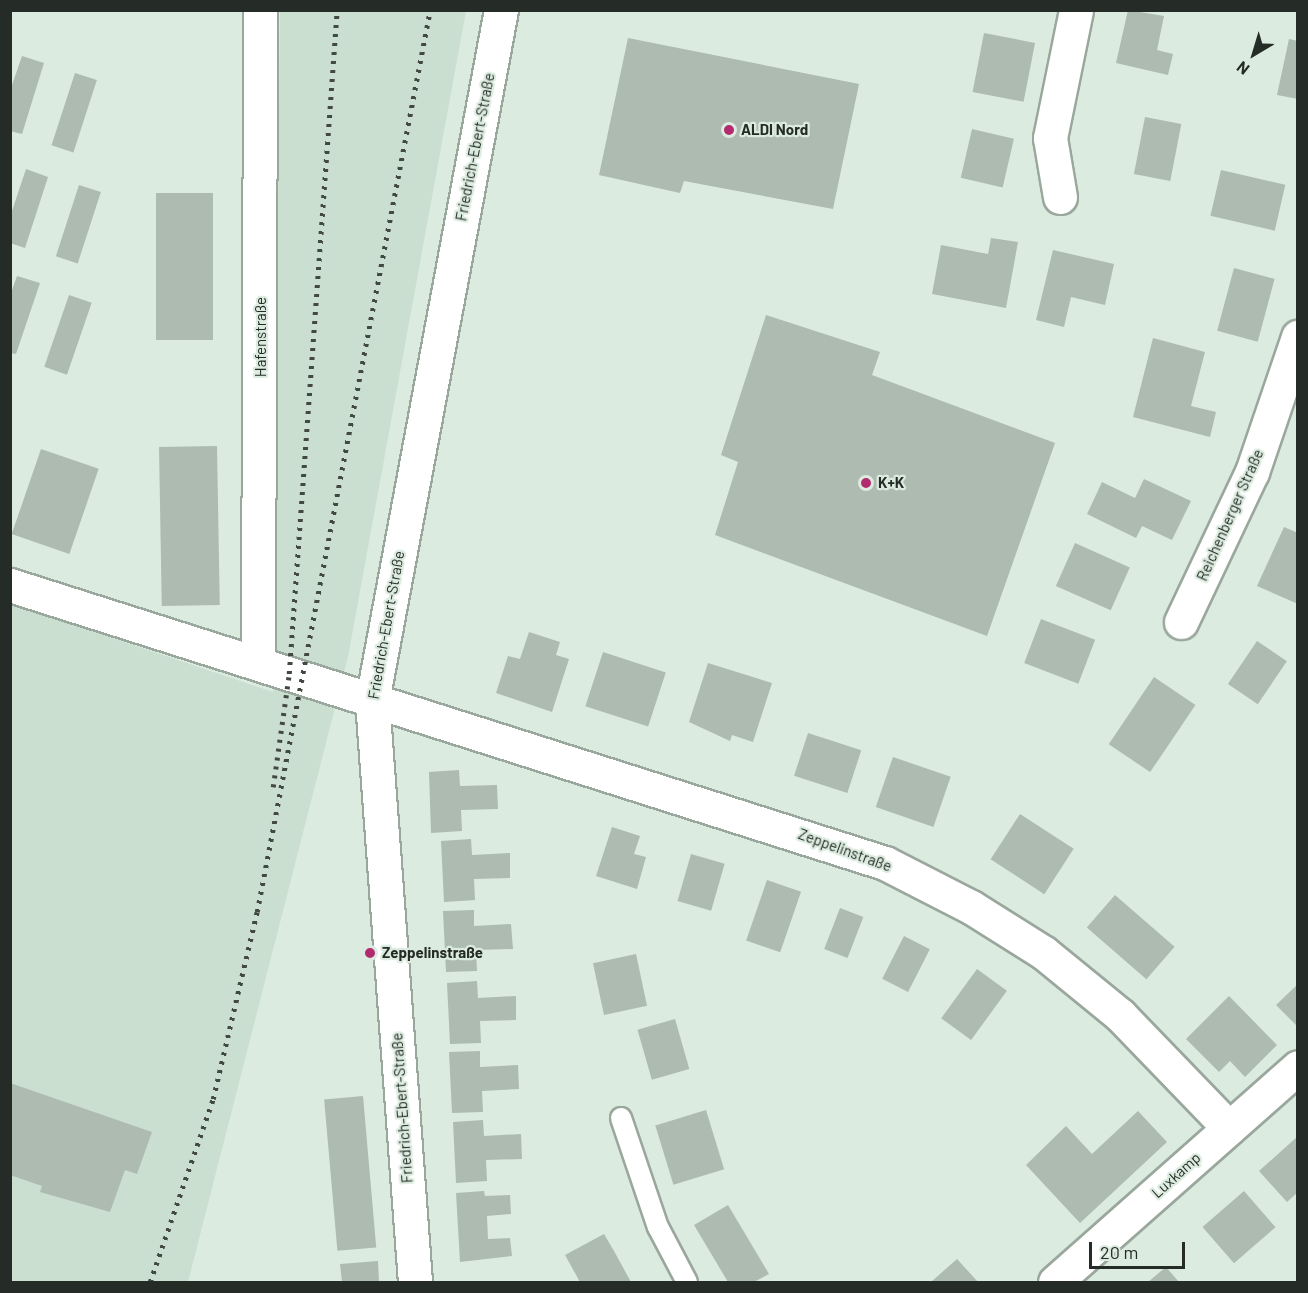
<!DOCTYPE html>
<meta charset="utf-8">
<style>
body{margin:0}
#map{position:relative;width:1308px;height:1293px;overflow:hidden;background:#dcebdf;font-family:Barlow,sans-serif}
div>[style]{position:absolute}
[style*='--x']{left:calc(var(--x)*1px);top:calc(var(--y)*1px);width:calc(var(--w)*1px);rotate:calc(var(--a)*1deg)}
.built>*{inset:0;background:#cbdfd0}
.building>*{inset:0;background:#adbbb0;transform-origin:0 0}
.roads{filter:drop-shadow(2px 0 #9aa79d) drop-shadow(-2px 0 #9aa79d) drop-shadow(0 2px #9aa79d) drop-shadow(0 -2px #9aa79d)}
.service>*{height:20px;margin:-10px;padding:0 10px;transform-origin:10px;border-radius:10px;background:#fff}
.minor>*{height:33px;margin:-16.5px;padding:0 16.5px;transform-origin:16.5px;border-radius:16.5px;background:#fff}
.tertiary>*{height:33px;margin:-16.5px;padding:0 16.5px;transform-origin:16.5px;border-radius:16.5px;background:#fff}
.rail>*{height:4.5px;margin-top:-2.25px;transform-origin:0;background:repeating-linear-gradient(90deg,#424943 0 3px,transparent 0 9px)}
.dots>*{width:16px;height:16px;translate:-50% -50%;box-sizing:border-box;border:3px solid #dcebdf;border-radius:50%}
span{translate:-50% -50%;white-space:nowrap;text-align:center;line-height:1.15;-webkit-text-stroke:4.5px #dcebdf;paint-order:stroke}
.poi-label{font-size:15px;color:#252b26;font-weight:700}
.left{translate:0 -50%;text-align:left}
.street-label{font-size:15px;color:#252b26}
.frame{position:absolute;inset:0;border:12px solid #252b26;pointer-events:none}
.north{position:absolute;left:1224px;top:24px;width:60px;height:60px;-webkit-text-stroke:4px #dcebdf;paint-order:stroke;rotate:218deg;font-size:16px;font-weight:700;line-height:24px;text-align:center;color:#252b26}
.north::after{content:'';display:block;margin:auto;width:21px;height:27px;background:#252b26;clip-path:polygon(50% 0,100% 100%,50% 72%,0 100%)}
.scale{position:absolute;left:1089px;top:1242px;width:96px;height:27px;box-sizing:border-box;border:3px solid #252b26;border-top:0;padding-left:8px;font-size:18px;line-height:21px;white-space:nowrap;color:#252b26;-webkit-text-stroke:4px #dcebdf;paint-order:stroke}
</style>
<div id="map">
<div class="built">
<div style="clip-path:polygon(280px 11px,466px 11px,348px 657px,188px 1282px,11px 1282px,11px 604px,273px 692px)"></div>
</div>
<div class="building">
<div style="clip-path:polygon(1128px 10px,1164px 16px,1157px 50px,1173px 54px,1168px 75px,1116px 63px)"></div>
<div style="left:984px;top:33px;width:52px;height:60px;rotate:11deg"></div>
<div style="clip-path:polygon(628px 38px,859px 84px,833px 209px,684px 181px,680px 193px,599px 175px)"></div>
<div style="clip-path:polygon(1289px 39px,1298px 41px,1298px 99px,1277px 95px)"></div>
<div style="clip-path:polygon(22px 56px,44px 63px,22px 134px,10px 131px,10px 91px)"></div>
<div style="left:75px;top:73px;width:23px;height:76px;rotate:18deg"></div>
<div style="left:1145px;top:117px;width:37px;height:58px;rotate:11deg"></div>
<div style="left:972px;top:129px;width:43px;height:50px;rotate:13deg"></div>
<div style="clip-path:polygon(26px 169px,48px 177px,25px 248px,10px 243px,10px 217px)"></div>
<div style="left:1221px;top:170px;width:66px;height:47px;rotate:13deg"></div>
<div style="left:79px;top:185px;width:23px;height:75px;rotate:18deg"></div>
<div style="left:156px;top:193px;width:57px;height:147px"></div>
<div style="clip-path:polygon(991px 238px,1018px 242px,1006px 308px,932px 294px,941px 245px,988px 254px)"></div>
<div style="clip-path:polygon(1053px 250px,1114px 264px,1105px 305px,1071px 297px,1064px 327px,1036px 320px)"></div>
<div style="left:1234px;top:268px;width:42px;height:65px;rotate:15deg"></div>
<div style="clip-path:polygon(17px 276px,40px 283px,16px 354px,10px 353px,10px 296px)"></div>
<div style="left:69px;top:295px;width:24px;height:76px;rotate:19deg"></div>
<div style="clip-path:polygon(766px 315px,880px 352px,872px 375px,1055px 443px,987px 636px,715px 535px,738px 462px,721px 455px)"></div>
<div style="clip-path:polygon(1153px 338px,1205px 352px,1191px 406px,1216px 412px,1210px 437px,1133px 417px)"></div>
<div style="left:217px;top:446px;width:159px;height:58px;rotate:89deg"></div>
<div style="left:41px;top:449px;width:61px;height:90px;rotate:19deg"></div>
<div style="clip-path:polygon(1144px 479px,1191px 501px,1172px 540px,1142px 526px,1136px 538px,1087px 514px,1102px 482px,1135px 498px)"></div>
<div style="clip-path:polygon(1284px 527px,1298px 533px,1298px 604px,1257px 586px)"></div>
<div style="left:1075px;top:543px;width:60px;height:47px;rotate:24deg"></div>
<div style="left:1041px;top:619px;width:58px;height:47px;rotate:21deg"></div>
<div style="clip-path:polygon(529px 632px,560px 642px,556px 655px,569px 659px,552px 712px,496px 693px,508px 656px,520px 659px)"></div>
<div style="left:1257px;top:641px;width:36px;height:52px;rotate:34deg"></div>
<div style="left:603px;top:652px;width:66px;height:57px;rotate:18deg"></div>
<div style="clip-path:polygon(708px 663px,772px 683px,753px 742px,732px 735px,730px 741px,689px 722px)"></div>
<div style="left:1154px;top:677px;width:50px;height:81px;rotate:34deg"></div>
<div style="left:808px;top:733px;width:56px;height:45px;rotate:18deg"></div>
<div style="left:893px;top:757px;width:61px;height:53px;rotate:19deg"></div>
<div style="clip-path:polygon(459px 770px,460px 786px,497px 785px,498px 809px,461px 810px,462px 831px,431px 833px,429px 772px)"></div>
<div style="left:1020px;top:814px;width:64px;height:54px;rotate:33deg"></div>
<div style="clip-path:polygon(612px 827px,640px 836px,634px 854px,646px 857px,637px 889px,596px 876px)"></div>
<div style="clip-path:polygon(471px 839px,472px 855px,510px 853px,510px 878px,474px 879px,475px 900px,444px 902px,441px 841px)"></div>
<div style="left:691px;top:854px;width:35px;height:49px;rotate:16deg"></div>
<div style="left:767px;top:880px;width:36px;height:64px;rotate:19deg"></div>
<div style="left:1115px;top:895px;width:79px;height:43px;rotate:41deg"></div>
<div style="left:840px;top:908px;width:25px;height:44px;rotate:21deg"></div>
<div style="clip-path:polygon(474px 910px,474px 926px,511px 924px,513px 949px,476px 950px,477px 971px,446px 972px,443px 911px)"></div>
<div style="left:904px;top:936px;width:29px;height:48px;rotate:27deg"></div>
<div style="left:636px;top:954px;width:53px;height:44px;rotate:78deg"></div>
<div style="left:977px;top:969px;width:37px;height:61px;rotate:36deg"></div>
<div style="clip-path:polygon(477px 981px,478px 998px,516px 996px,516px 1020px,480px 1021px,481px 1043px,450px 1044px,447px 983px)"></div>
<div style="clip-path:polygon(1298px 984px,1298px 1027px,1276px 1005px)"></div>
<div style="clip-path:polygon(1229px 996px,1277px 1045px,1245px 1077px,1230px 1061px,1219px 1072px,1186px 1039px)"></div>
<div style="left:675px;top:1019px;width:52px;height:39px;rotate:74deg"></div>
<div style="clip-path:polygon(480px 1051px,480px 1067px,518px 1065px,519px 1089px,482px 1091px,483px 1112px,452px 1113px,449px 1052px)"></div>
<div style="clip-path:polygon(10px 1083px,152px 1132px,137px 1174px,125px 1170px,110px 1212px,40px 1192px,42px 1186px,10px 1175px)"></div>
<div style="left:363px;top:1096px;width:152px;height:39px;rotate:85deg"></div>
<div style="left:706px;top:1110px;width:62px;height:53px;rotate:73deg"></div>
<div style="clip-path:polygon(1138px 1111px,1167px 1142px,1080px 1223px,1026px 1165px,1066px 1126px,1092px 1154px)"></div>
<div style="clip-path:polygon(483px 1120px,484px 1136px,521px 1134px,522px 1159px,486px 1160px,487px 1181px,456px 1183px,453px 1122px)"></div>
<div style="clip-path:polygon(1298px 1136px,1298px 1192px,1287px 1202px,1259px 1171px)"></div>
<div style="clip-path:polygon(484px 1191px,485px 1196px,510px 1195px,511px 1214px,487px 1216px,488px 1239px,510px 1238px,512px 1256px,460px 1262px,456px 1193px)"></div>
<div style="left:1244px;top:1191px;width:48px;height:55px;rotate:49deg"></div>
<div style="clip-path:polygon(728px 1205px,769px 1274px,754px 1282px,728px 1282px,694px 1225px)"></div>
<div style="clip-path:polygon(604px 1234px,614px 1251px,631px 1282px,580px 1282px,565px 1255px)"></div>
<div style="clip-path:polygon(957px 1259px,978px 1282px,931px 1282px)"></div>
<div style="clip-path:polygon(378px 1261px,379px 1282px,342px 1282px,340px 1264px)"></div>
<div style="clip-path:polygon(1166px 1267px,1179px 1282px,1148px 1282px)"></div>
</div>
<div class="roads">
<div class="service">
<div style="--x:621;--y:1118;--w:115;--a:71.3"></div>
<div style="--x:658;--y:1227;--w:62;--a:62.2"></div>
</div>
<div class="minor">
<div style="--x:1060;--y:197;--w:60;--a:-99.6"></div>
<div style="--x:1050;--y:138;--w:131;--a:-78.5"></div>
<div style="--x:10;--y:585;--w:918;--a:17.63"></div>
<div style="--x:885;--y:863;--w:97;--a:27.1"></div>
<div style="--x:971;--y:907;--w:86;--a:32.2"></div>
<div style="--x:1044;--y:953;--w:98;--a:39.2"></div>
<div style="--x:1120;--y:1015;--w:157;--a:46"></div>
<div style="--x:1181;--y:622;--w:166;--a:-64.7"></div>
<div style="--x:1252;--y:472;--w:143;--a:-71.2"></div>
<div style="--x:258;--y:663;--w:653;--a:-89.82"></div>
<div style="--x:1055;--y:1282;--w:324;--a:-41.5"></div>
</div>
<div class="tertiary">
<div style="--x:415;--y:1282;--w:583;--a:-94.23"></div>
<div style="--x:372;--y:701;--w:703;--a:-79.43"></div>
</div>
</div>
<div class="rail">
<div style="--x:273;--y:787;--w:114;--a:-81.9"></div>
<div style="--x:289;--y:674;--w:666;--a:-85.87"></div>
<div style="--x:150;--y:1282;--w:194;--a:-71"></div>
<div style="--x:213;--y:1099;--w:192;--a:-76.8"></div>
<div style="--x:257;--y:912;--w:918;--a:-79.14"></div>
</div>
<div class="dots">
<div style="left:729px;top:130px;background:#b22b6f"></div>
<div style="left:866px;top:483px;background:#b22b6f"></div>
<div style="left:370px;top:953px;background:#b22b6f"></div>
</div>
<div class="poi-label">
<span class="left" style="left:741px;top:130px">ALDI Nord</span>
<span class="left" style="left:878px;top:483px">K+K</span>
<span class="left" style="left:382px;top:953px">Zeppelinstraße</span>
</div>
<div class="street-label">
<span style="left:475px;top:147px;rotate:-79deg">Friedrich-Ebert-Straße</span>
<span style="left:261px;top:337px;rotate:-90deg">Hafenstraße</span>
<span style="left:1230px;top:515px;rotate:-66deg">Reichenberger Straße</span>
<span style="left:386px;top:625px;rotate:-80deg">Friedrich-Ebert-Straße</span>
<span style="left:845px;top:850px;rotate:20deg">Zeppelinstraße</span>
<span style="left:402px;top:1108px;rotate:-94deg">Friedrich-Ebert-Straße</span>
<span style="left:1176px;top:1175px;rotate:-42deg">Luxkamp</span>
</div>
<div class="frame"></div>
<div class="north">N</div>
<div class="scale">20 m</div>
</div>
